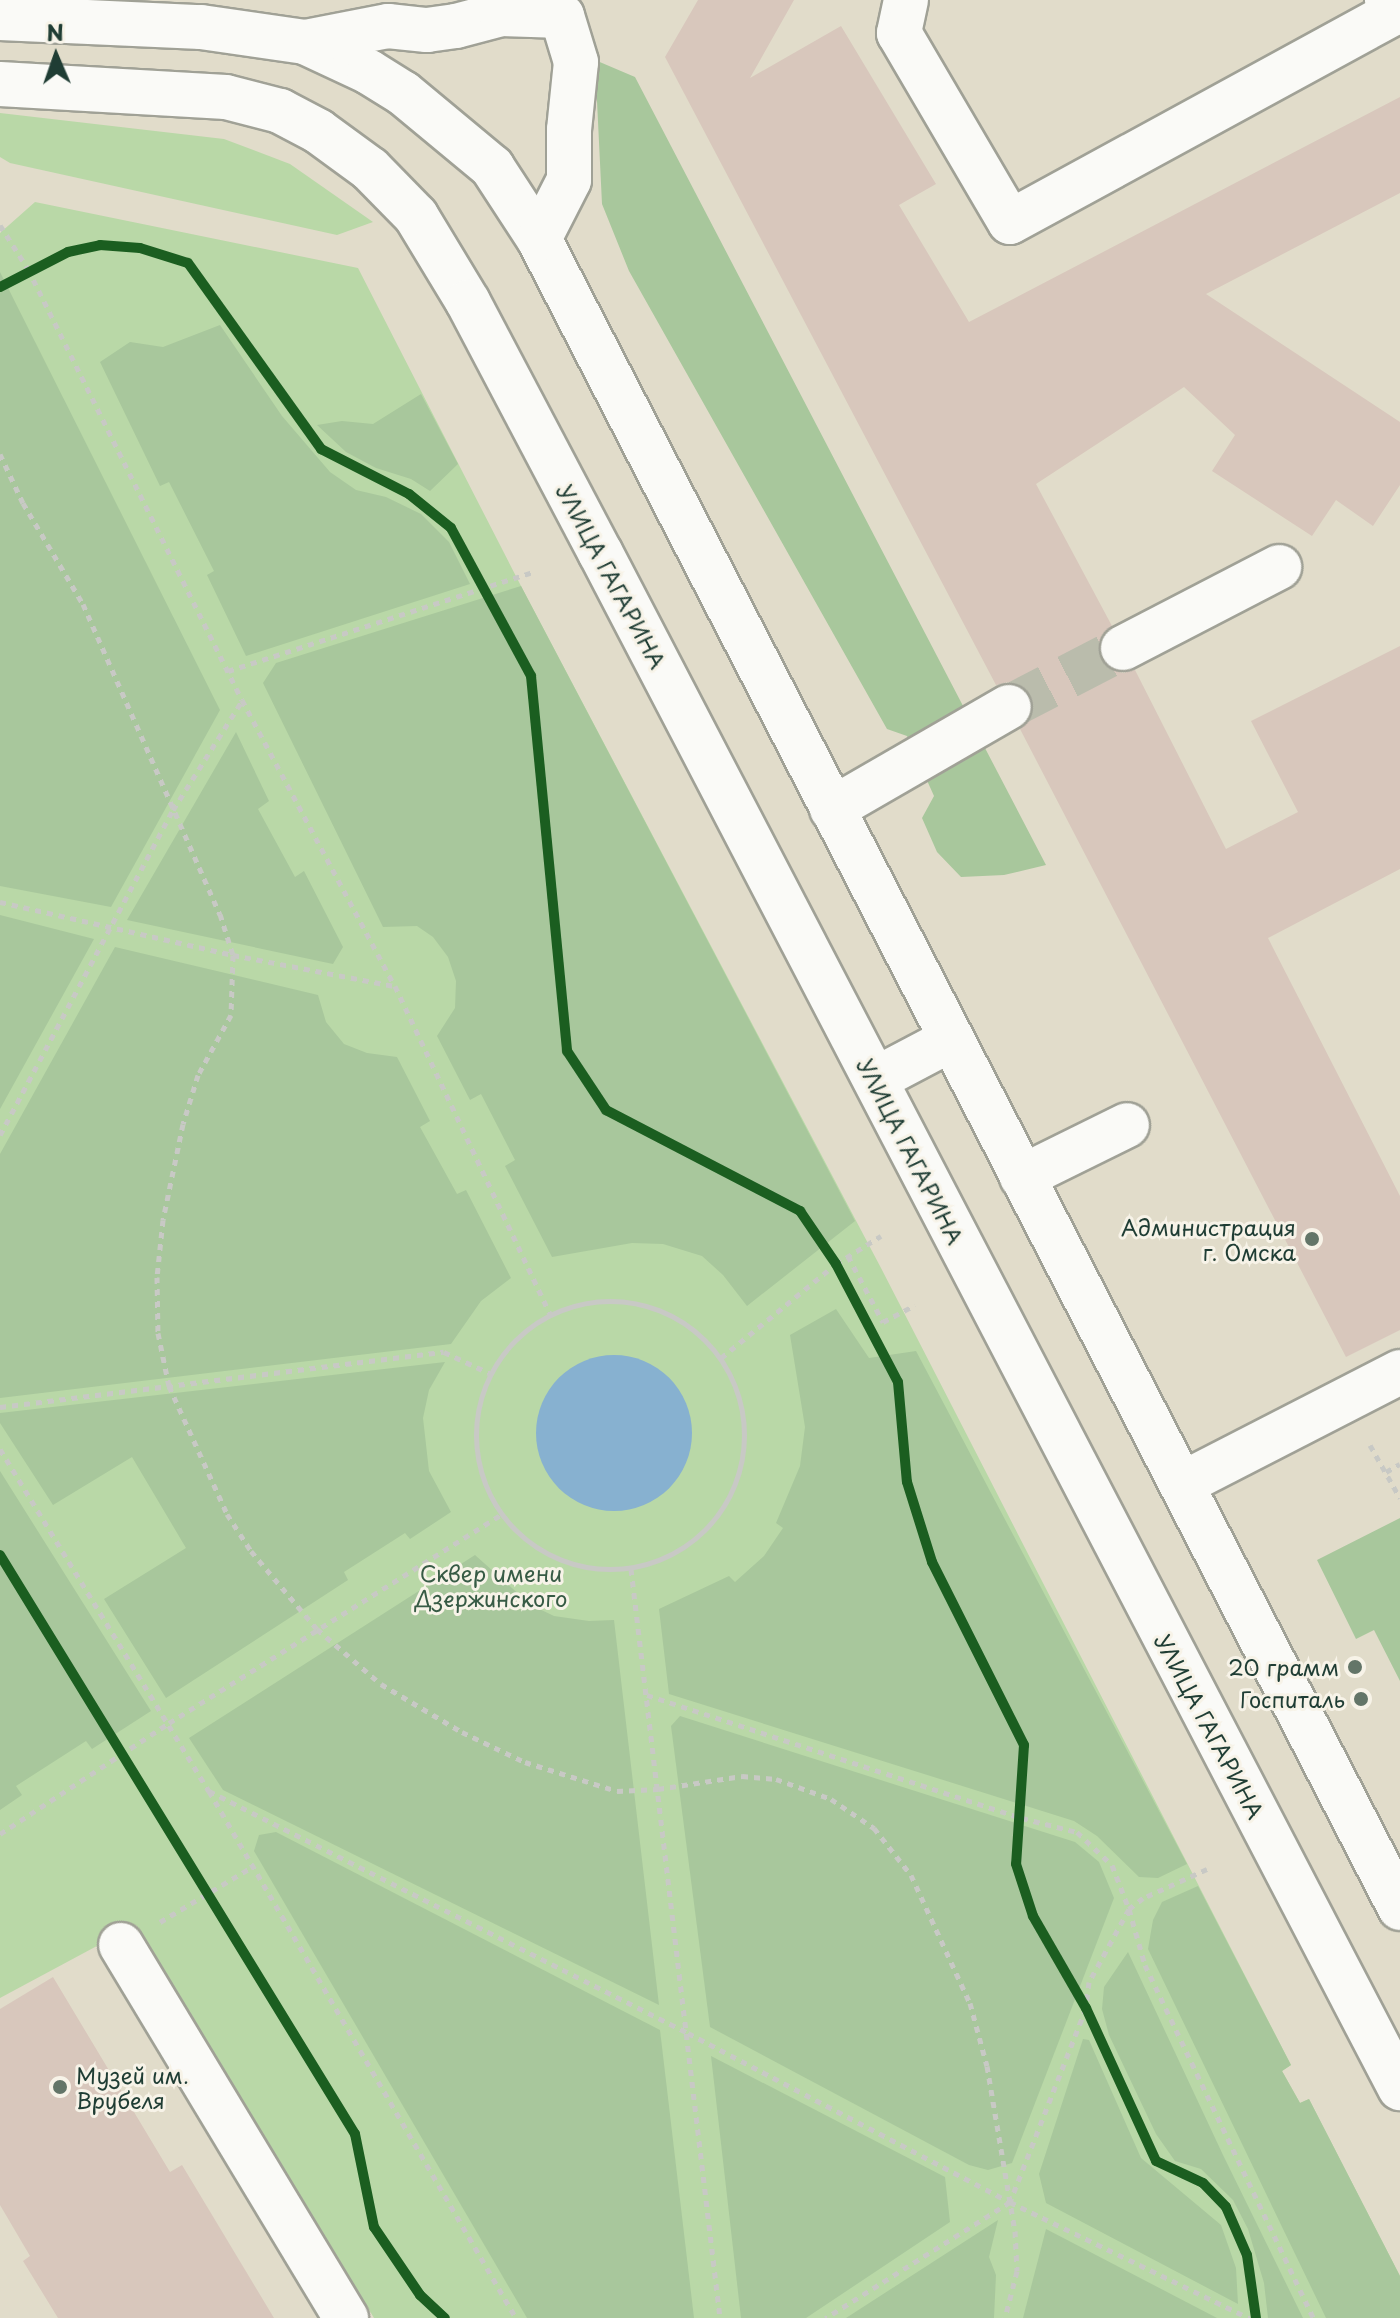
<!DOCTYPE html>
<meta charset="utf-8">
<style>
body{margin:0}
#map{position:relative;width:1400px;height:2318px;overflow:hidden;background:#e1dcca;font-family:"Playpen Sans",sans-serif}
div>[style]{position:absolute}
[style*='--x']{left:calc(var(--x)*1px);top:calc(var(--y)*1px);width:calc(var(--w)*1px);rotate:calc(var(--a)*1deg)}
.green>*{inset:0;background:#b9d8a7}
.forest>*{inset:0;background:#a8c79c}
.water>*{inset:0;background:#87b1d0}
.round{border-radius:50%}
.building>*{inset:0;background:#d8c7bc}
.minor-tunnel>*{height:44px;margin-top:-22px;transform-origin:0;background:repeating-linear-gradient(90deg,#babcac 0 44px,transparent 0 66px)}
.path>*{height:5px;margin-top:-2.5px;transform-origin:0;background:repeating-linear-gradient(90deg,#c8c9c5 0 6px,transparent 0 12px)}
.path>.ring{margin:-2.5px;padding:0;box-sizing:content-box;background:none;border:5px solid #c8c9c5;border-radius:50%}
.roads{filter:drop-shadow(2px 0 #a0a196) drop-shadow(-2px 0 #a0a196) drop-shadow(0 2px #a0a196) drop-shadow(0 -2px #a0a196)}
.minor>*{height:44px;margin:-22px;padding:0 22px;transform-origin:22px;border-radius:22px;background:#fafaf7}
.major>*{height:44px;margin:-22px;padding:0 22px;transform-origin:22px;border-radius:22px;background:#fafaf7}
.cycleway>*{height:10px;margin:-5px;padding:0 5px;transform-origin:5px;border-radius:5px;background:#1b5e20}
.dots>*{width:22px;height:22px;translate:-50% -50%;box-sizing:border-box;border:4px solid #f7f3e8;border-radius:50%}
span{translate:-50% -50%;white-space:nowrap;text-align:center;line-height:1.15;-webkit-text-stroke:6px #f7f3e8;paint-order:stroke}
.street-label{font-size:22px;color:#1f3d34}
.poi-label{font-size:22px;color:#1f3d34}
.right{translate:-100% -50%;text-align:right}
.left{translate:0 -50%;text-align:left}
.park-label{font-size:22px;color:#375b45}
.north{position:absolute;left:16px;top:16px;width:80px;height:80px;-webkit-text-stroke:6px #f7f3e8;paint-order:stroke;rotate:358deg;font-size:22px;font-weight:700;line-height:32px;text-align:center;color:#1f3d34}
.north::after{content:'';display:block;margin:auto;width:28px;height:36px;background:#1f3d34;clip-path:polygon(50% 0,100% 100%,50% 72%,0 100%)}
</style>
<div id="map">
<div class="green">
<div style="clip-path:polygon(0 113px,224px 139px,290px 164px,373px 222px,337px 235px,10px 163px,0 157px)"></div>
<div style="clip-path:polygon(35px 202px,358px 268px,521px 586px,881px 1268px,1291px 2065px,1282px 2071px,1300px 2103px,1309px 2099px,1400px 2276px,1400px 2318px,374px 2318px,136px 1925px,0 1998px,0 233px)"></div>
</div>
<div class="forest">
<div style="clip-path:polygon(595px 60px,635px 77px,1046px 865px,1004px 875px,961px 877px,937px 852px,922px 818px,934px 796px,907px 736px,887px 729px,629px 271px,602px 204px)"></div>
<div style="clip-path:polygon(0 272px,220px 710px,111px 907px,0 886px)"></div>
<div style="clip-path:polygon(220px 325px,282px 416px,330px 472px,356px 490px,386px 497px,421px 514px,449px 542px,470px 584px,246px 656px,207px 575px,214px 571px,169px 482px,160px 486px,100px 362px,130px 342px,163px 347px)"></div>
<div style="clip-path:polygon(421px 394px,458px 464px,430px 491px,411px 479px,376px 468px,346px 452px,317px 425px,342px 421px,373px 424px)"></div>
<div style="clip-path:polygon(521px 586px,855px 1221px,747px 1306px,723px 1275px,702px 1256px,663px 1244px,632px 1243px,552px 1257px,505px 1166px,515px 1160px,481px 1094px,470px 1100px,437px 1036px,455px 1008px,456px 981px,448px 957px,433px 937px,417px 926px,383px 927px,263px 683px,276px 663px)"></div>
<div style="clip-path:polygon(236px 732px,269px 801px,258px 809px,295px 877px,304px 871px,343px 947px,333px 964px,127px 920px)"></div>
<div style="clip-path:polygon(0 915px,94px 939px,0 1109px)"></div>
<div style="clip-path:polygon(115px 947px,318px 995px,326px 1022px,344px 1044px,367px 1053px,397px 1057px,430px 1121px,420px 1127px,457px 1194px,466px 1190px,511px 1278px,481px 1301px,451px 1344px,0 1398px,0 1154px)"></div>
<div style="clip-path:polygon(836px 1309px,869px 1358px,916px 1351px,1187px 1864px,1158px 1878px,1139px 1877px,1097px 1836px,1074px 1821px,669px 1694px,659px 1609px,729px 1576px,735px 1582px,764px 1556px,783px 1528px,776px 1523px,800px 1466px,805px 1427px,790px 1335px)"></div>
<div style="clip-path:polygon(445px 1362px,429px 1390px,423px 1418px,429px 1471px,451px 1512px,410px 1539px,405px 1533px,344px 1572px,348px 1580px,166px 1698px,104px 1599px,186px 1548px,132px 1457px,53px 1505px,0 1423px,0 1413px)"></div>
<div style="clip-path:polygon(0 1471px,151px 1711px,92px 1749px,86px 1741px,16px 1786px,22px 1795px,0 1810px)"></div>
<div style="clip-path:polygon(1400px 1518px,1400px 1681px,1374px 1630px,1356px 1639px,1317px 1560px)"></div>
<div style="clip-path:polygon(475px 1555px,531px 1605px,554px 1616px,589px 1621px,614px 1620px,659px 2005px,223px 1790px,189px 1738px)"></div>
<div style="clip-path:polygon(680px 1716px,1075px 1842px,1099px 1862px,1114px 1898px,1012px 2163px,988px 2170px,969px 2165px,710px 2027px,671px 1726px)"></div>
<div style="clip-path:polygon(276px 1832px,660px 2030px,694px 2318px,527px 2318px,254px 1851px,259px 1835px)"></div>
<div style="clip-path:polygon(1198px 1886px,1291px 2065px,1282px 2071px,1300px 2103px,1309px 2099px,1400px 2276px,1400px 2318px,1326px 2318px,1148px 1949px,1153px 1920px,1162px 1902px)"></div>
<div style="clip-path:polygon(1128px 1952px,1223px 2155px,1303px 2318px,1268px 2318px,1264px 2283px,1248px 2229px,1233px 2200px,1201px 2169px,1175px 2161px,1156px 2134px,1109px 2035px,1102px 2009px,1104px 1987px)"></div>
<div style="clip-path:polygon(1083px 2039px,1089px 2040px,1141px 2158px,1221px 2225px,1236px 2268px,1238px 2304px,1046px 2203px,1039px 2174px)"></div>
<div style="clip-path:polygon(711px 2056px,945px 2177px,950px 2222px,806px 2318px,741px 2318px)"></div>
<div style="clip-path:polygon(998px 2220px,989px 2257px,996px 2275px,994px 2318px,846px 2318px)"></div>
<div style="clip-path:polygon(1046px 2229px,1217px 2318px,1023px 2318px)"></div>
</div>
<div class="water">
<div class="round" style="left:536px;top:1355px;width:156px;height:156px"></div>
</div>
<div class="building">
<div style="clip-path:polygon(698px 0,794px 0,750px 78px,841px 26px,936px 184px,899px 205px,969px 322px,1400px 97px,1400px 193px,1206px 294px,1400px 422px,1400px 485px,1373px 526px,1336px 500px,1312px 536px,1212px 471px,1235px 435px,1184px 387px,1036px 484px,1112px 626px,1102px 635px,1098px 646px,1101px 659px,1110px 669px,1123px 673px,1135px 670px,1226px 849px,1298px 812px,1251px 721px,1400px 646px,1400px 869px,1268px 938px,1400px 1196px,1400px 1330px,1346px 1357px,1020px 729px,1031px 719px,1034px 708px,1031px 695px,1021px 685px,1008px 682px,996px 685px,665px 57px)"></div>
<div style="clip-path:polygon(53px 1977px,170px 2172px,182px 2165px,274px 2318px,58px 2318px,23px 2261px,30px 2256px,0 2205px,0 2009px)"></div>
</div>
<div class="minor-tunnel">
<div style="--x:1009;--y:707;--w:128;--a:-27.4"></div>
</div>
<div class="path">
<div style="--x:0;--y:225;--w:52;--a:57.5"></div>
<div style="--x:28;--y:269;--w:481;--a:63.6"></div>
<div style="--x:242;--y:700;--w:324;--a:61.9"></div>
<div style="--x:395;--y:986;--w:363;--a:64.7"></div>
<div style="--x:0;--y:454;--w:54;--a:64.9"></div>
<div style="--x:23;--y:503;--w:117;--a:59.3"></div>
<div style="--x:83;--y:604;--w:339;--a:66.2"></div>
<div style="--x:220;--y:914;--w:43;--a:72.4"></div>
<div style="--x:233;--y:955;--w:60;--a:91.9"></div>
<div style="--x:231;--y:1015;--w:68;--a:118.8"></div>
<div style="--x:198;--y:1075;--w:51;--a:107"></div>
<div style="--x:183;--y:1124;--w:98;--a:101.8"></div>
<div style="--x:163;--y:1220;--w:57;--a:96"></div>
<div style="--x:157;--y:1277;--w:56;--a:89"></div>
<div style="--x:158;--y:1333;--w:54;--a:78.3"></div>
<div style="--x:169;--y:1386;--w:141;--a:65.6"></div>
<div style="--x:227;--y:1514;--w:44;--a:57"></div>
<div style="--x:251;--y:1551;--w:102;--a:49.8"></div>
<div style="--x:317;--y:1629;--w:84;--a:40.7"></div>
<div style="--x:381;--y:1684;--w:94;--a:30.7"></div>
<div style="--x:462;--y:1732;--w:70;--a:25.5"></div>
<div style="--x:525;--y:1762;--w:96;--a:17.5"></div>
<div style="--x:617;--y:1791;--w:41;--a:-2.8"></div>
<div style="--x:658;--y:1789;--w:85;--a:-8.8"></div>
<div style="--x:742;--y:1776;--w:34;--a:5"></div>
<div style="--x:776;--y:1779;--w:59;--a:20"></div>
<div style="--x:831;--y:1799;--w:52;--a:34"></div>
<div style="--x:874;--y:1828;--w:60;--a:51.8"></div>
<div style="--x:911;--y:1875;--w:141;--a:65.3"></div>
<div style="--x:970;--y:2003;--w:65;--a:74.9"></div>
<div style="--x:987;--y:2066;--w:167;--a:80.4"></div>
<div style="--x:1015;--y:2231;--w:40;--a:87.1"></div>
<div style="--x:1017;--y:2271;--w:49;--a:104.3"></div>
<div style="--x:228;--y:671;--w:321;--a:-18"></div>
<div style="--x:0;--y:902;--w:239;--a:12.8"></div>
<div style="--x:233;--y:955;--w:164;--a:10.9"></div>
<div style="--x:0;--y:1135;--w:368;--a:-62"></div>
<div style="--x:173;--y:810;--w:129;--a:-57.7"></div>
<div style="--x:848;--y:1256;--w:75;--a:62.1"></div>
<div style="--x:883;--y:1322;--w:36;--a:-28"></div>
<div class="ring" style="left:476px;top:1301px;width:263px;height:263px"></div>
<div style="--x:721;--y:1358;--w:149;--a:-39.3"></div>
<div style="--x:836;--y:1264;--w:53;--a:-31.9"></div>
<div style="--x:0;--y:1407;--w:447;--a:-7.1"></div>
<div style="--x:444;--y:1352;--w:50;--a:25"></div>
<div style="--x:1370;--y:1445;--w:61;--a:60.5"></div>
<div style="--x:0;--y:1449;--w:401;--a:58.6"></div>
<div style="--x:209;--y:1791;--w:610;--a:59.78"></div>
<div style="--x:1386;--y:1472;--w:16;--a:-30"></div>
<div style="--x:631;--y:1569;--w:754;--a:83.22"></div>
<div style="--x:647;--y:1695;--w:395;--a:18.2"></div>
<div style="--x:1022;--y:1818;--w:57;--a:14.3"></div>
<div style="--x:1077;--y:1832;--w:48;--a:43.3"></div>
<div style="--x:1112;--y:1865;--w:47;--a:68.9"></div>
<div style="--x:1129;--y:1909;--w:83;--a:118.7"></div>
<div style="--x:1089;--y:1982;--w:26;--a:97"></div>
<div style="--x:1086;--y:2008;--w:208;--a:111.4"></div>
<div style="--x:1010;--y:2202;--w:218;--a:147.8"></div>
<div style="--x:209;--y:1791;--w:537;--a:26.8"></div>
<div style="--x:688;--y:2033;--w:364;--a:27.7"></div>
<div style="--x:1010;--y:2202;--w:266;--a:25.9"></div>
<div style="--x:0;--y:1834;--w:202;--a:-33.3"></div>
<div style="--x:169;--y:1723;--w:391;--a:-32.1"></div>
<div style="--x:1207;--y:1869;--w:70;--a:155.6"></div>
<div style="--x:1143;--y:1898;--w:18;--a:142"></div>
<div style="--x:1129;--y:1909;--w:58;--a:74.1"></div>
<div style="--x:1145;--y:1965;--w:391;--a:64.5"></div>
<div style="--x:160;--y:1922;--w:107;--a:-30.9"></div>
</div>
<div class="roads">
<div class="minor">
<div style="--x:906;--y:0;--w:34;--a:102"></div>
<div style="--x:899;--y:33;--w:219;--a:59.6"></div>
<div style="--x:1010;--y:222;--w:437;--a:-28.6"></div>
<div style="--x:1394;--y:13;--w:15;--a:-118"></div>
<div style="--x:1123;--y:648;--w:176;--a:-27.4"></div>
<div style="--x:832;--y:809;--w:204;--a:-30"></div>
<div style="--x:1022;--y:1177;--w:117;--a:-26.3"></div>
<div style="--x:1182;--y:1484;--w:245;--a:-27.2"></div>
<div style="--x:121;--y:1945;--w:436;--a:58.9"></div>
</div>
<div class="major">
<div style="--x:0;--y:18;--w:201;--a:2.6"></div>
<div style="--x:201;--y:27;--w:105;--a:8.2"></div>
<div style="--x:305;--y:42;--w:71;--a:25.1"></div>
<div style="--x:369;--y:72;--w:40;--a:32"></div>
<div style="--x:403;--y:93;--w:116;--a:39.7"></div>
<div style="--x:492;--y:167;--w:86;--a:56.9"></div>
<div style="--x:539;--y:239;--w:1878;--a:62.71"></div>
<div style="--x:305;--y:42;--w:85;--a:-10.9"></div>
<div style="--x:388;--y:26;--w:39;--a:6"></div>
<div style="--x:427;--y:30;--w:29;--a:-8"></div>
<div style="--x:456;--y:26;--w:47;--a:-14.9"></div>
<div style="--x:501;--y:14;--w:61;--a:1.9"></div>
<div style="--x:0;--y:84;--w:226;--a:3.3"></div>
<div style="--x:226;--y:97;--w:56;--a:14.5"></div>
<div style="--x:280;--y:111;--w:43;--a:27.8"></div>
<div style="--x:318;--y:131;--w:64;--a:36.2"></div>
<div style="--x:370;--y:169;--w:66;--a:45.6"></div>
<div style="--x:416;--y:216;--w:100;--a:58.8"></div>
<div style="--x:468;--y:302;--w:283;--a:62.2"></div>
<div style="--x:600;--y:552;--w:1732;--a:62.49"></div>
<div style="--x:539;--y:239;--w:66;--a:-63"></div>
<div style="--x:569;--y:180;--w:50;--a:-90"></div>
<div style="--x:569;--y:130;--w:68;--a:-84.1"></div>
<div style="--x:576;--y:62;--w:48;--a:-106.9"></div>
<div style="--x:876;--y:1079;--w:84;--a:-27.8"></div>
</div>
</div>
<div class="cycleway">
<div style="--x:0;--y:287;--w:76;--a:-27.2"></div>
<div style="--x:68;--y:252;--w:33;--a:-12"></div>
<div style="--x:100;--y:245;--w:40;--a:4.3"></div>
<div style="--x:140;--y:248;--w:50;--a:17.4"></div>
<div style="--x:188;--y:263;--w:229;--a:54.4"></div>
<div style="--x:321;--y:449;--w:99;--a:27.1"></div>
<div style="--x:409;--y:494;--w:54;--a:39"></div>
<div style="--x:451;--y:528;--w:168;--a:61.6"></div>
<div style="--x:531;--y:676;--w:377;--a:84.5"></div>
<div style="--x:567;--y:1051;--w:71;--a:56.5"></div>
<div style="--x:606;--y:1110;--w:219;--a:27.5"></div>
<div style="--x:800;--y:1211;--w:64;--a:55.8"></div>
<div style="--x:836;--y:1264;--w:133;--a:62.3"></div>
<div style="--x:898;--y:1382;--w:100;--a:84.9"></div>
<div style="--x:907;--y:1482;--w:84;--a:72.6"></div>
<div style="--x:932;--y:1562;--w:205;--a:63.3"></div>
<div style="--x:1024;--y:1745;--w:119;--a:93.8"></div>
<div style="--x:1016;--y:1864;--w:55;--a:71.9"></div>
<div style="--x:1033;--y:1916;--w:106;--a:60.1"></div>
<div style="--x:1086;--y:2008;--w:168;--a:65.4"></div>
<div style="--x:1156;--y:2161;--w:52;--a:25.1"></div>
<div style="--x:1203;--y:2183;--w:33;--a:46"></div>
<div style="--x:1226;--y:2207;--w:52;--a:66.4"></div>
<div style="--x:1247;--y:2255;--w:64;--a:81.9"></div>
<div style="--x:0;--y:1555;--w:679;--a:58.49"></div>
<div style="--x:355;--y:2134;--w:95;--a:78.5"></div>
<div style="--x:374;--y:2227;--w:82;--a:55.9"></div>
<div style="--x:420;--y:2295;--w:34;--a:43"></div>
</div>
<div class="dots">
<div style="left:1312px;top:1239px;background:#637568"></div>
<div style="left:1355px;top:1667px;background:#637568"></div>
<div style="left:1361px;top:1699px;background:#637568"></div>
<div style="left:60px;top:2087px;background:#637568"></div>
</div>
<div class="street-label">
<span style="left:612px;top:576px;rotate:62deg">УЛИЦА ГАГАРИНА</span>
<span style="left:911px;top:1151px;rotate:63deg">УЛИЦА ГАГАРИНА</span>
<span style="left:1210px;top:1726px;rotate:62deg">УЛИЦА ГАГАРИНА</span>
</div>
<div class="poi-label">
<span class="right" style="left:1296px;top:1239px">Администрация<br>г. Омска</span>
<span class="right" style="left:1339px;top:1667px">20 грамм</span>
<span class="right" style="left:1345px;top:1699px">Госпиталь</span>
<span class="left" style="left:76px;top:2087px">Музей им.<br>Врубеля</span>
</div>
<div class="park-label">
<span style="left:491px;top:1585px">Сквер имени<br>Дзержинского</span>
</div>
<div class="north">N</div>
</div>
